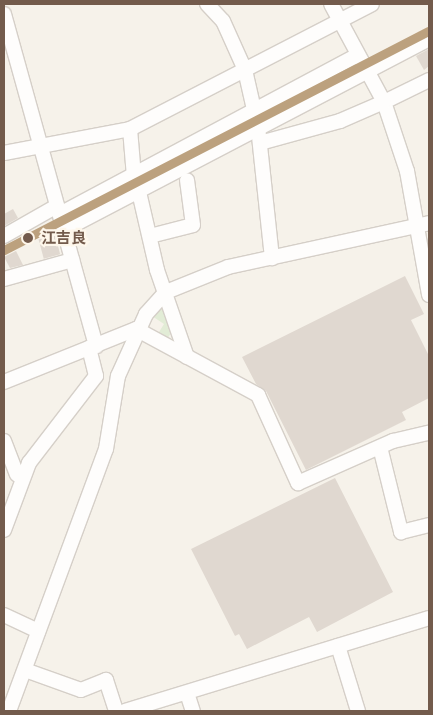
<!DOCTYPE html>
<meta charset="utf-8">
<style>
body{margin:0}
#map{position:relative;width:433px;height:715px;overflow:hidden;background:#f6f2ea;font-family:Ubuntu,"Noto Sans JP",sans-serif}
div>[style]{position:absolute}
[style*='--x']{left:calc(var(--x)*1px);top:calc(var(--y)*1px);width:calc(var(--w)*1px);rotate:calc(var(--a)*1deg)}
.green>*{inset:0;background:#e2ecd6}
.building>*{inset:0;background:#e0d8d0;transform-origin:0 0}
.roads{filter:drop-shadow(1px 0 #d5cfc8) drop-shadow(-1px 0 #d5cfc8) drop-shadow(0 1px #d5cfc8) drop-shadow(0 -1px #d5cfc8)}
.minor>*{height:14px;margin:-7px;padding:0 7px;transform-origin:7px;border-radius:7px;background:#fefdfc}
.rail-1>*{height:9px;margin:-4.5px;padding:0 4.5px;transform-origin:4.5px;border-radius:4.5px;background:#bca17e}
.dots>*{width:14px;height:14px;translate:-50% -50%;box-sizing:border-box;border:2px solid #fef7eb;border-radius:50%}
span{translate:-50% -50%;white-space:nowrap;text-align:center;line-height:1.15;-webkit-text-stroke:4.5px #fef7eb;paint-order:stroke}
.stop-label{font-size:15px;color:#735b4c;font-weight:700}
.left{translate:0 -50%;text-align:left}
.frame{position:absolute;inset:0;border:5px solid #735b4c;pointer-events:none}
</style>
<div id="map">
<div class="green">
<div style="clip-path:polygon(166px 295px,176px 324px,165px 343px,156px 337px,164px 324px,149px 314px)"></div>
</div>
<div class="building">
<div style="clip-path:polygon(429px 49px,429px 66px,424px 70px,416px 56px)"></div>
<div style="clip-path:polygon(13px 209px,18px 218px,4px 226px,4px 214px)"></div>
<div style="left:55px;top:235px;width:20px;height:17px;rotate:75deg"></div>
<div style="clip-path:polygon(16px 251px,23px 265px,10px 268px,4px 257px)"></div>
<div style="clip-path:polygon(405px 276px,424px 314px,411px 320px,429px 356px,429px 398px,402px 412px,406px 420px,306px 470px,266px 391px,256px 384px,242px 357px)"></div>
<div style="clip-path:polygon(335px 478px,393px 592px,317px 632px,309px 617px,247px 649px,239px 634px,235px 636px,191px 549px)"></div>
</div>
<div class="roads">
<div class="minor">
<div style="--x:207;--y:4;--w:23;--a:47"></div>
<div style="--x:223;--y:21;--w:54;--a:65.8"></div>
<div style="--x:245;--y:70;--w:58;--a:77.2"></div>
<div style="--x:258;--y:127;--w:132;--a:83.9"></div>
<div style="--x:4;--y:14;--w:345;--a:74.5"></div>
<div style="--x:429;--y:80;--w:50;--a:153.9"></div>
<div style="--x:384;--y:102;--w:73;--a:71.6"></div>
<div style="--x:407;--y:171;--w:126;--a:79.9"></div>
<div style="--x:130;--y:129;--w:48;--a:85.2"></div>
<div style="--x:260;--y:143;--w:83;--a:-15.4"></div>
<div style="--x:340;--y:121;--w:48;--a:-23.4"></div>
<div style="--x:384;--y:102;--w:111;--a:-118.4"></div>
<div style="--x:4;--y:153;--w:128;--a:-10.8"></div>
<div style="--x:130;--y:129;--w:272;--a:-27.3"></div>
<div style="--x:139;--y:192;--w:80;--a:77"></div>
<div style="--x:157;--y:270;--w:92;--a:71"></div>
<div style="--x:60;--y:214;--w:336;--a:-28.1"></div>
<div style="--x:64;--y:230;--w:412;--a:-27.6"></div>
<div style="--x:4;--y:236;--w:61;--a:-29.5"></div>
<div style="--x:150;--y:236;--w:44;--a:-14.3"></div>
<div style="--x:193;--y:225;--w:45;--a:-97.6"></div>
<div style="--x:4;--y:279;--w:71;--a:-15.6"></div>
<div style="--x:136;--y:329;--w:139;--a:28.4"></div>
<div style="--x:258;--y:395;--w:97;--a:65.6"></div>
<div style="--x:298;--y:483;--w:104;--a:-23.9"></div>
<div style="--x:393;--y:441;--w:37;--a:-13"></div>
<div style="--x:4;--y:382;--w:142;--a:-21.9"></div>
<div style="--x:4;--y:441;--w:36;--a:69"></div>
<div style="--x:380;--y:447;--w:88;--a:76.1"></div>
<div style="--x:401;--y:532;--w:29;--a:-14"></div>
<div style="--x:4;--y:530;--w:72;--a:-69.5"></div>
<div style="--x:29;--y:463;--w:110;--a:-52.4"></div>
<div style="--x:96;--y:376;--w:29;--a:-104"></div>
<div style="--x:4;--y:615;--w:38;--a:25"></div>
<div style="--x:338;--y:646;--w:68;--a:72.9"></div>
<div style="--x:25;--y:670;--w:59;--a:19.7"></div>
<div style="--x:81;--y:690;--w:27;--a:-22"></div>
<div style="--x:106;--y:680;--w:33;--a:72"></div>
<div style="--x:187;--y:693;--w:19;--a:72"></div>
<div style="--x:9;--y:711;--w:279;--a:-69.7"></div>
<div style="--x:106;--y:449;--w:74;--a:-80.7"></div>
<div style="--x:118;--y:376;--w:68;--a:-65.7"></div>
<div style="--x:146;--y:314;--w:30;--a:-48"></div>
<div style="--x:166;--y:292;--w:67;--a:-22"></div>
<div style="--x:228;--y:267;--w:206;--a:-12.3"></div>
<div style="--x:125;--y:711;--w:318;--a:-17"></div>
</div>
</div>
<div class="rail-1">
<div style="--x:4;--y:250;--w:478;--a:-27.3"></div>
</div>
<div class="dots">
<div style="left:28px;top:238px;background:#735b4c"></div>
</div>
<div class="stop-label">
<span class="left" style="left:41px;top:238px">江吉良</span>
</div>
<div class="frame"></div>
</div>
